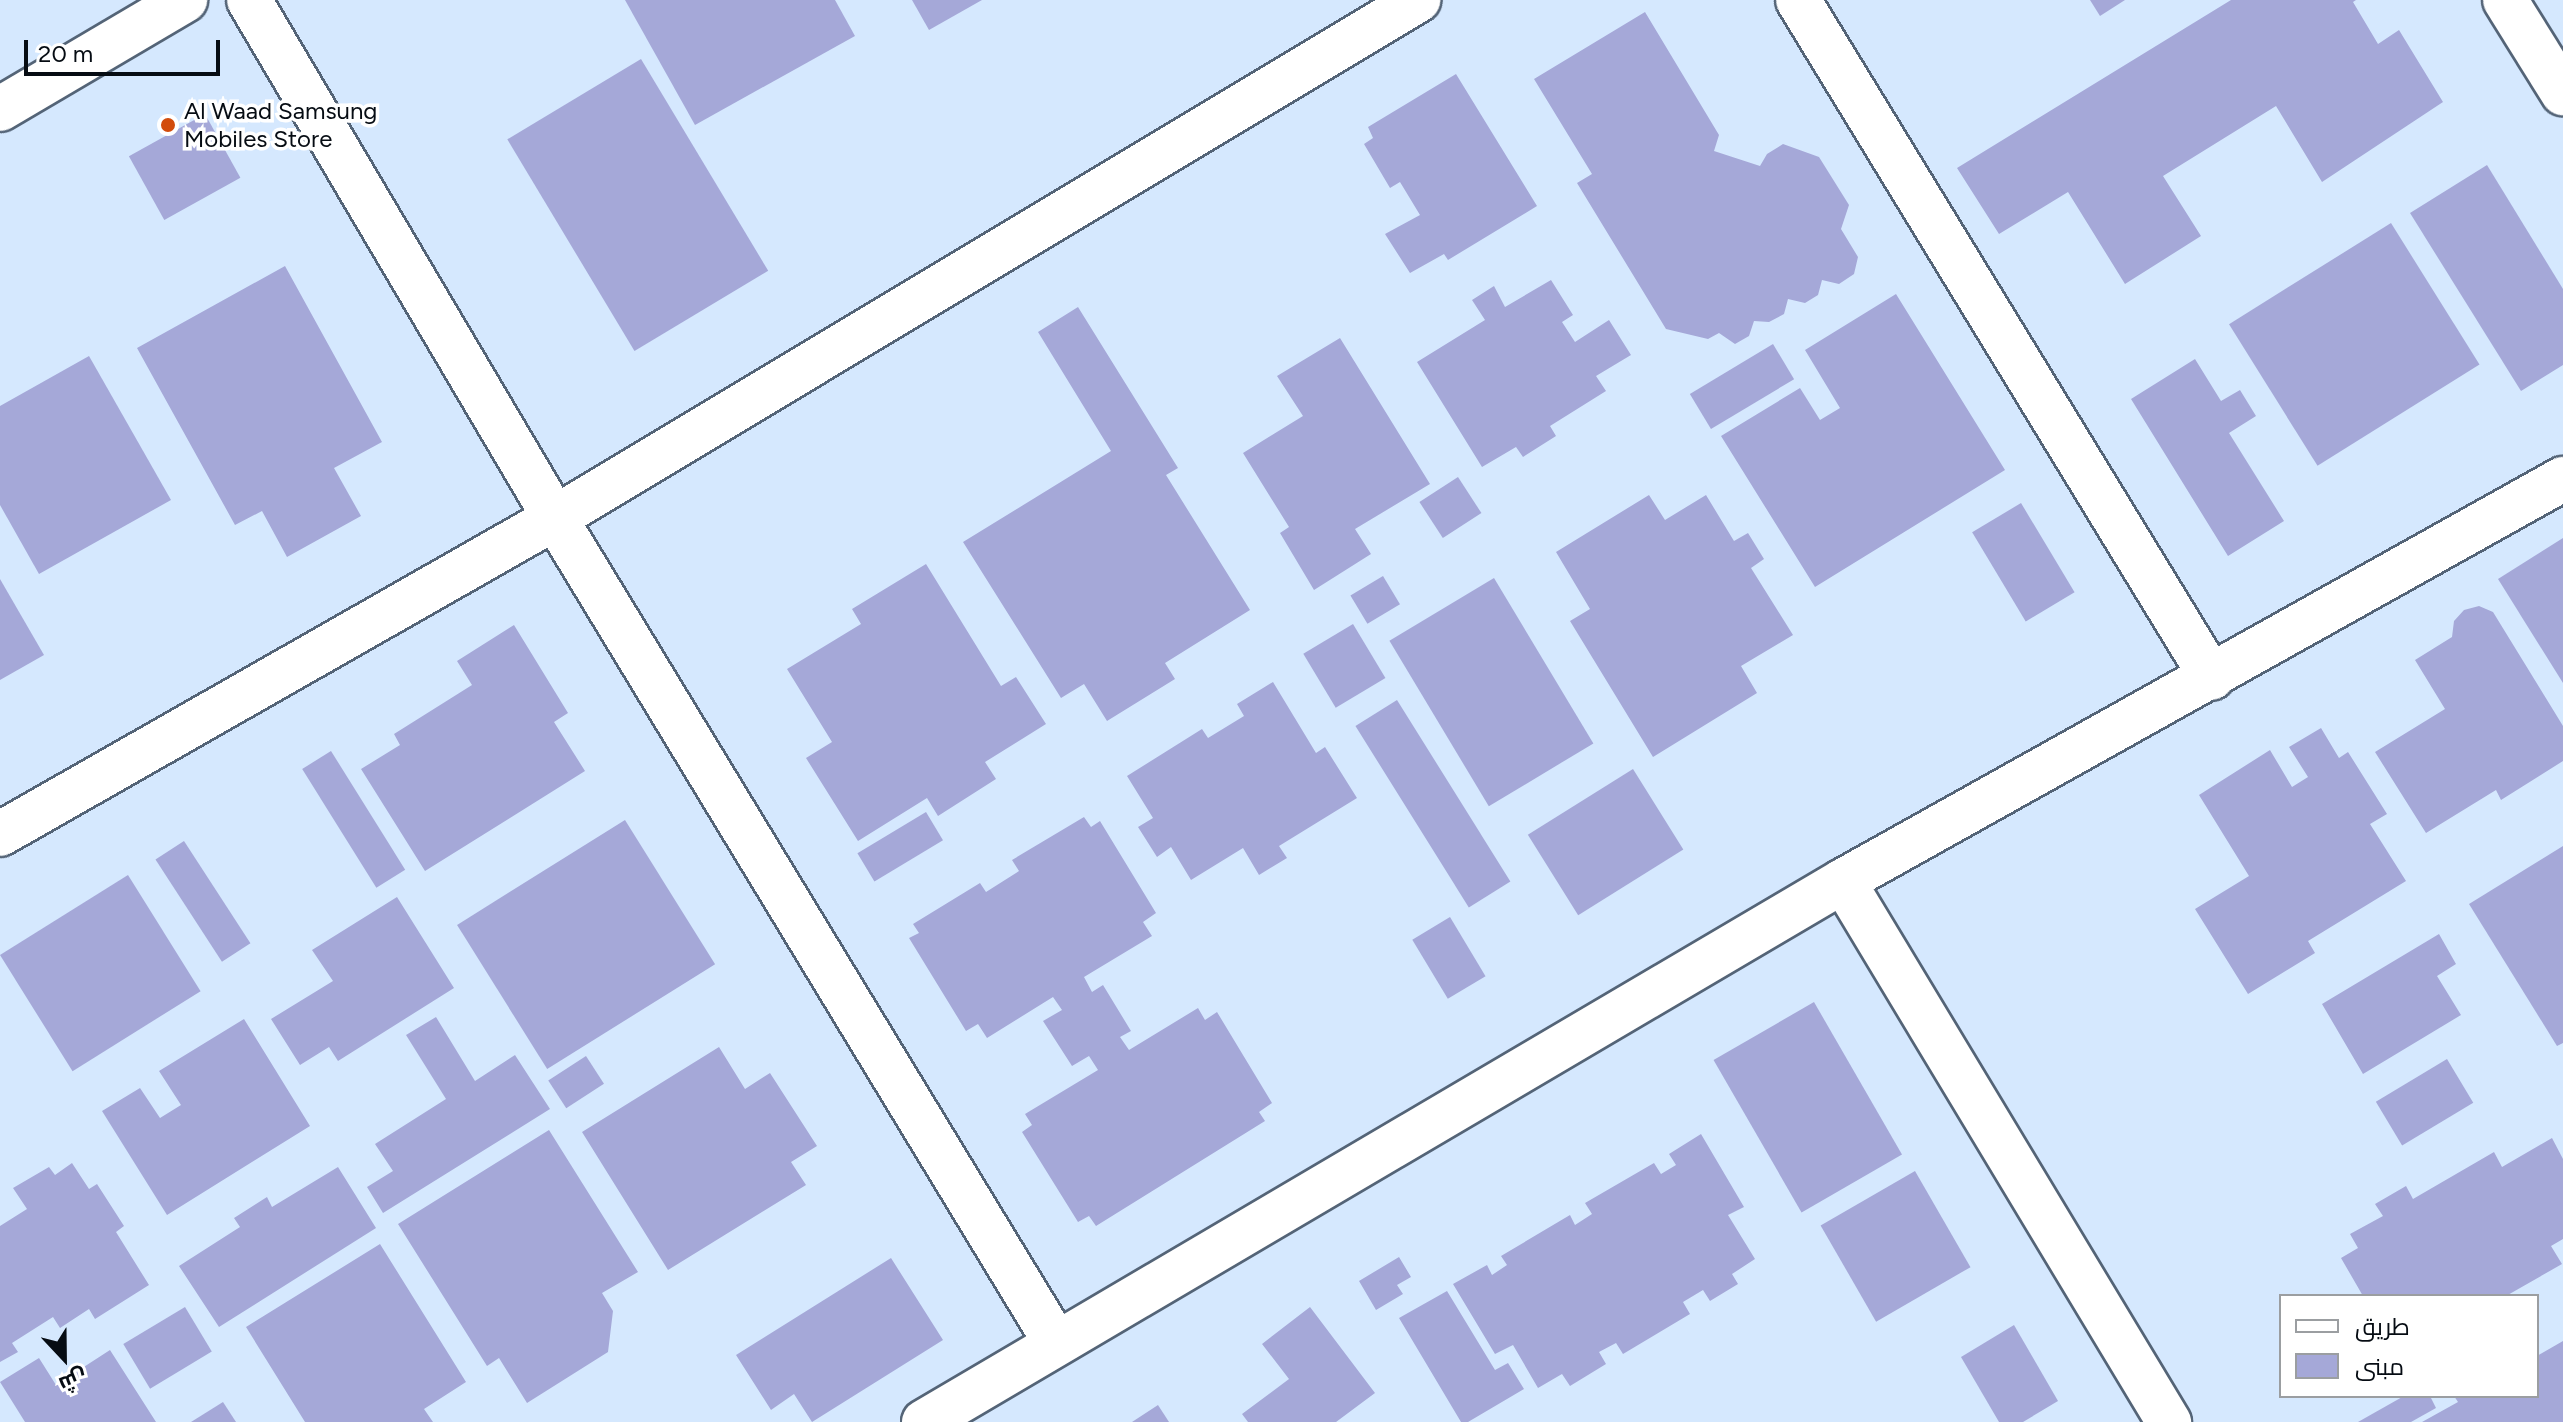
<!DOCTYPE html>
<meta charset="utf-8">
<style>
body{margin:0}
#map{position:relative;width:2563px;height:1422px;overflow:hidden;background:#d5e8fe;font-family:Figtree,Cairo,sans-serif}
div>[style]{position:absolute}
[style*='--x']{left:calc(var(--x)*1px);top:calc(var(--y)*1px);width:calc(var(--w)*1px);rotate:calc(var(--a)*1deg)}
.building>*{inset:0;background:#a5a8d8;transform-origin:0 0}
.roads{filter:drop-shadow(2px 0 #546477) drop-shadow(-2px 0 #546477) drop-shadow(0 2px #546477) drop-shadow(0 -2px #546477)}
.street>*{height:44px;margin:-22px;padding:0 22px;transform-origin:22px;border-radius:22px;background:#fff}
.secondary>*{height:44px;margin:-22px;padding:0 22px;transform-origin:22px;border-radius:22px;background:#fff}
.dots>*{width:22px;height:22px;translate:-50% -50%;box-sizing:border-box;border:4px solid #fff;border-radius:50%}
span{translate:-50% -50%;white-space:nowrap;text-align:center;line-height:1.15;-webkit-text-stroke:7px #fff;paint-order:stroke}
.poi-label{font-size:24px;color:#060c13}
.left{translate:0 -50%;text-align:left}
.legend{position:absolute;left:2279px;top:1294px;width:260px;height:104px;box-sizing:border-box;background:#fff;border:2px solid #9b9ea1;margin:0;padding:10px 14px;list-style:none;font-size:24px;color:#060c13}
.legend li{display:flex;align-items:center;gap:16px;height:40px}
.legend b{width:40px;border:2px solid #9b9ea1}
.north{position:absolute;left:24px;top:1318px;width:80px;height:80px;-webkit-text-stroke:6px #fff;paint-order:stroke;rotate:158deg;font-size:22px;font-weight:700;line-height:32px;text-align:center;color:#060c13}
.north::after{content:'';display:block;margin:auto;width:28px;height:36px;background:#060c13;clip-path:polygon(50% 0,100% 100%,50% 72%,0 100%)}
.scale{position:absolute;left:24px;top:40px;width:196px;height:36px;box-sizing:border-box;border:4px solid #060c13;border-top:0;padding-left:10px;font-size:24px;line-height:28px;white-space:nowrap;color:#060c13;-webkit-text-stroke:6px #fff;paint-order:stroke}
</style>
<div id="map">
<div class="building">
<div style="clip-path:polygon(625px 0,835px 0,855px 36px,695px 125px)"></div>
<div style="clip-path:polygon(912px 0,982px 0,929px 30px)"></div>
<div style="clip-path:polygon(2090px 0,2125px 0,2100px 16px)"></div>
<div style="clip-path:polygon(2231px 0,2356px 0,2353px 2px,2378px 44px,2399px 30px,2443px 102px,2322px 182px,2276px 106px,2163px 176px,2201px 236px,2125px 284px,2068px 192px,1999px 234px,1957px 168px)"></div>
<div style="clip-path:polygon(1645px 12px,1719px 135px,1714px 151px,1760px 166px,1767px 154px,1783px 144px,1819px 157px,1849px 205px,1841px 229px,1858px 257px,1854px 274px,1839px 284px,1822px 280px,1818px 295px,1805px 303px,1788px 299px,1784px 314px,1769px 322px,1754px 321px,1749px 336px,1735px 344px,1719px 333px,1708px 339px,1666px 329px,1577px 183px,1592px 174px,1534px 79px)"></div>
<div style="left:641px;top:59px;width:247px;height:156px;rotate:59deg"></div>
<div style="clip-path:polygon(1456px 74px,1537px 206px,1448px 260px,1444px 254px,1410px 273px,1385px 234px,1420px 215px,1400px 182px,1390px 188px,1364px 144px,1373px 138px,1368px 127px)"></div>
<div style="left:205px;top:114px;width:73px;height:87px;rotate:61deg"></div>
<div style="clip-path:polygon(2487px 165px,2563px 289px,2563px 365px,2521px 391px,2410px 213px)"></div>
<div style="left:2391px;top:223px;width:167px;height:191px;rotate:58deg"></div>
<div style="clip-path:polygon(285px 266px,382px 442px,334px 468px,361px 516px,287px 557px,262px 511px,235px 525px,137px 348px)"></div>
<div style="clip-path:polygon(1551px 280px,1573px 315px,1562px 322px,1575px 342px,1609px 320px,1631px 355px,1596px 376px,1606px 391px,1550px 426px,1556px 436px,1523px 457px,1516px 447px,1482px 467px,1417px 362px,1485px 320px,1472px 300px,1494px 286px,1505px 307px)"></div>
<div style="clip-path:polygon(1896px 294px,2005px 470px,1815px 587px,1721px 436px,1800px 388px,1820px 420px,1840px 408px,1805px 350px)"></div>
<div style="clip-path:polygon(1078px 307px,1178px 468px,1166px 475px,1250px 610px,1165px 663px,1175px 679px,1107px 721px,1084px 684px,1061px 698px,963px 542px,1111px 451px,1038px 332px)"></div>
<div style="clip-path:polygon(1340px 338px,1430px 484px,1355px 529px,1371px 554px,1314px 590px,1280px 533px,1289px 527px,1243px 453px,1303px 416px,1277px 376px)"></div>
<div style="left:1773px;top:344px;width:41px;height:97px;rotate:59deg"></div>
<div style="clip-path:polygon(89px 356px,171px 500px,39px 574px,0 505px,0 406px)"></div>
<div style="clip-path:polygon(2195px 359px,2221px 401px,2240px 390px,2256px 416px,2229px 433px,2284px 521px,2228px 556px,2131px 399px)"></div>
<div style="left:1458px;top:477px;width:43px;height:46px;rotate:57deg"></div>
<div style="clip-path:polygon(1649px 495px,1665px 520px,1706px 495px,1734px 541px,1748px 533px,1764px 559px,1751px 568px,1793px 635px,1741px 666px,1757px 693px,1653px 757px,1570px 621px,1590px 609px,1556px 552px)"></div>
<div style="left:2021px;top:503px;width:104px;height:57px;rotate:59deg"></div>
<div style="clip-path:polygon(2563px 538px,2563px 683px,2498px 579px)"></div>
<div style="clip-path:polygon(926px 564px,1001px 686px,1016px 677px,1046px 724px,985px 762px,996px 779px,938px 816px,927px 798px,858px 841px,806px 758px,832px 742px,787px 669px,861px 624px,852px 609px)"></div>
<div style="left:1383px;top:576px;width:33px;height:38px;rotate:59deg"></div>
<div style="left:1494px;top:578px;width:193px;height:122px;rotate:59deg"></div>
<div style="clip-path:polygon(0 579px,44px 655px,0 680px)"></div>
<div style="clip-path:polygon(2479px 606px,2493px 612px,2563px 726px,2563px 761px,2501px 800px,2496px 790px,2426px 833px,2375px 752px,2445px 709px,2415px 660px,2452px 637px,2454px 621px,2464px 610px)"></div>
<div style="left:1353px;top:624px;width:63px;height:58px;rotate:59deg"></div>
<div style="clip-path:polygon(514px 625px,568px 713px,554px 722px,585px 771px,425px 871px,361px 769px,400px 745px,394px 734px,472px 685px,457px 661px)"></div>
<div style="clip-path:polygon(1273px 682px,1316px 753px,1325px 747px,1357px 798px,1279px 846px,1287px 858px,1259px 875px,1243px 848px,1191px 880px,1171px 847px,1157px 857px,1138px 827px,1153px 818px,1127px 776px,1202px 729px,1208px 738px,1244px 716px,1237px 704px)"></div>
<div style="left:1397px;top:700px;width:214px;height:49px;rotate:58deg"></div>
<div style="clip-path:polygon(2321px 728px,2339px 758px,2348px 752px,2387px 814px,2370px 824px,2406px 881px,2308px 941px,2315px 953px,2248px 994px,2195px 909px,2249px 876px,2199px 795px,2270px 750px,2292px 787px,2308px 777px,2289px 747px)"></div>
<div style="left:331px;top:751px;width:140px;height:34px;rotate:58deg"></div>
<div style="left:1633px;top:769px;width:95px;height:124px;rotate:58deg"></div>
<div style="left:926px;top:812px;width:33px;height:80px;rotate:59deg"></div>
<div style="clip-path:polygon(1084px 817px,1091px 827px,1100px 821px,1156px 913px,1143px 922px,1152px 936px,1084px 977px,1092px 992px,1103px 985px,1131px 1031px,1120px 1037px,1129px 1050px,1198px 1008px,1205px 1020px,1217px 1012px,1272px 1103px,1259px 1112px,1265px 1121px,1096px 1226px,1089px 1216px,1078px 1222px,1022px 1132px,1032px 1125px,1025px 1114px,1098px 1070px,1089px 1056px,1072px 1066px,1043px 1021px,1062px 1010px,1053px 997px,987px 1038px,978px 1024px,966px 1031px,909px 938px,919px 933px,913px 924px,980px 883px,986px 892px,1019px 871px,1012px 860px)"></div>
<div style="left:625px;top:820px;width:170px;height:198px;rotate:58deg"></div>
<div style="left:184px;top:841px;width:122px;height:34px;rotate:57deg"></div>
<div style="clip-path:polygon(2563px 846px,2563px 1043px,2557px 1046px,2469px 904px)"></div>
<div style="left:128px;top:875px;width:137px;height:151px;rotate:58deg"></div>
<div style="clip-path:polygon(397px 897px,454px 988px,338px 1061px,329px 1047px,300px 1065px,271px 1019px,333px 981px,312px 950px)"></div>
<div style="left:1450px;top:917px;width:69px;height:44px;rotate:59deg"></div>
<div style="clip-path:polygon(2439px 934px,2456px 964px,2437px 976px,2461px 1015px,2363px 1074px,2322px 1004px)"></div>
<div style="left:1814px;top:1002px;width:176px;height:116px;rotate:60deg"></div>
<div style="clip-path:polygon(436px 1017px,475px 1081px,515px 1055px,550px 1109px,383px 1213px,367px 1187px,393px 1171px,375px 1144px,446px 1099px,406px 1035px)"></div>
<div style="clip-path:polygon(244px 1019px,310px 1126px,167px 1215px,102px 1111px,140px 1088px,160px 1118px,181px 1105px,159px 1071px)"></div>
<div style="clip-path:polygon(719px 1047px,745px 1089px,770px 1073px,817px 1146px,791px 1162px,806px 1185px,668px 1270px,582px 1132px)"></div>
<div style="left:586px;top:1056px;width:33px;height:45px;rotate:57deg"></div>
<div style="left:2447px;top:1059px;width:51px;height:83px;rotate:59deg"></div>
<div style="clip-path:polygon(549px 1130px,638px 1272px,602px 1293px,613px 1311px,608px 1352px,527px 1403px,499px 1358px,487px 1366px,398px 1224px)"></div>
<div style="clip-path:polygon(1701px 1134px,1744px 1207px,1728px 1215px,1755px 1259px,1732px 1274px,1738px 1284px,1710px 1301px,1703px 1290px,1683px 1302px,1690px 1314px,1623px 1354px,1616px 1343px,1599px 1352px,1606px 1364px,1570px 1386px,1562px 1374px,1538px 1388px,1513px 1345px,1495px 1354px,1453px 1284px,1487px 1265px,1492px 1275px,1507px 1265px,1501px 1256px,1570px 1215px,1575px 1225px,1592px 1214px,1585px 1203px,1654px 1163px,1661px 1174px,1676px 1165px,1669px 1154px)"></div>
<div style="clip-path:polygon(2552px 1138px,2563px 1159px,2563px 1239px,2551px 1246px,2562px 1264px,2506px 1296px,2363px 1296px,2341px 1258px,2358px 1248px,2350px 1234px,2383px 1216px,2375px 1204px,2406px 1186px,2413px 1199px,2494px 1152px,2502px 1167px)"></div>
<div style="clip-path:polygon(72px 1163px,89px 1189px,97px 1184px,124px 1226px,116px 1232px,149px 1285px,95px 1319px,89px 1309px,60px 1328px,53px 1317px,12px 1343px,18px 1352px,0 1362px,0 1226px,27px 1209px,13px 1188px,49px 1167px,55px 1175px)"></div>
<div style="clip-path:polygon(338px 1167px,376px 1228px,219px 1327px,179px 1266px,240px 1227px,234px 1218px,267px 1197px,272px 1207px)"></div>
<div style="left:1915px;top:1171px;width:111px;height:109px;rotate:60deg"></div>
<div style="clip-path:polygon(380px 1244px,466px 1382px,424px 1409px,433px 1422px,305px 1422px,246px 1327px)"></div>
<div style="clip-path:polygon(1399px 1257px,1411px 1277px,1397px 1285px,1403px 1294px,1376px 1310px,1359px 1281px)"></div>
<div style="clip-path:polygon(891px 1258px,943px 1340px,812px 1422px,794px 1394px,771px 1410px,736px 1355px)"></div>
<div style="clip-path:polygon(1447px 1291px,1495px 1370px,1508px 1363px,1524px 1389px,1468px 1422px,1461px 1422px,1399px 1318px)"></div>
<div style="left:185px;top:1307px;width:52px;height:72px;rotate:59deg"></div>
<div style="clip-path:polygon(1310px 1307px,1375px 1393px,1336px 1422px,1248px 1422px,1242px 1414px,1289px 1379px,1262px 1344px)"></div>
<div style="clip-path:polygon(2014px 1325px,2058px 1401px,2023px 1422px,1999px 1422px,1961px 1357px)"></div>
<div style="clip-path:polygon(2563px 1341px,2563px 1422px,2422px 1422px,2458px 1402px,2454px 1396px,2537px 1396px,2537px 1356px)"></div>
<div style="clip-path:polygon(110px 1350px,156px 1422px,25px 1422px,0 1382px,39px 1358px,56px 1385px)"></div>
<div style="clip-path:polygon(2404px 1396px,2430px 1396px,2436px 1408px,2411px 1422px,2358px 1422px)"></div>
<div style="clip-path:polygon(223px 1402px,236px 1422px,191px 1422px)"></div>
<div style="clip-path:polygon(1158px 1405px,1169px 1422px,1132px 1422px)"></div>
</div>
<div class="roads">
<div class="street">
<div style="--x:249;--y:0;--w:602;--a:59.43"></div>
<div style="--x:555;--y:518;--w:965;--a:58.73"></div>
<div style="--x:1798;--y:0;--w:794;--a:58.59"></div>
<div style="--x:0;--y:834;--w:639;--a:-29.66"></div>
<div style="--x:555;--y:518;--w:1007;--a:-30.97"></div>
<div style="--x:1843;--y:881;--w:632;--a:58.93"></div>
<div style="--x:924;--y:1422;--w:1066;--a:-30.48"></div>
<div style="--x:1843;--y:881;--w:825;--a:-29.18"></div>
</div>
<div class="secondary">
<div style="--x:2505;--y:0;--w:110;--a:58.1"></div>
<div style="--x:0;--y:109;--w:215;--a:-30.5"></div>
</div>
</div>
<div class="dots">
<div style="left:168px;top:125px;background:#d24c0c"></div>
</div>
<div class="poi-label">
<span class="left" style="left:184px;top:125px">Al Waad Samsung<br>Mobiles Store</span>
</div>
<ul class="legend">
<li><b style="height:10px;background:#fff"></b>طريق</li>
<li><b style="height:22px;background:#a5a8d8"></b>مبنى</li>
</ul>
<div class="north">ش</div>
<div class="scale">20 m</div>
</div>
